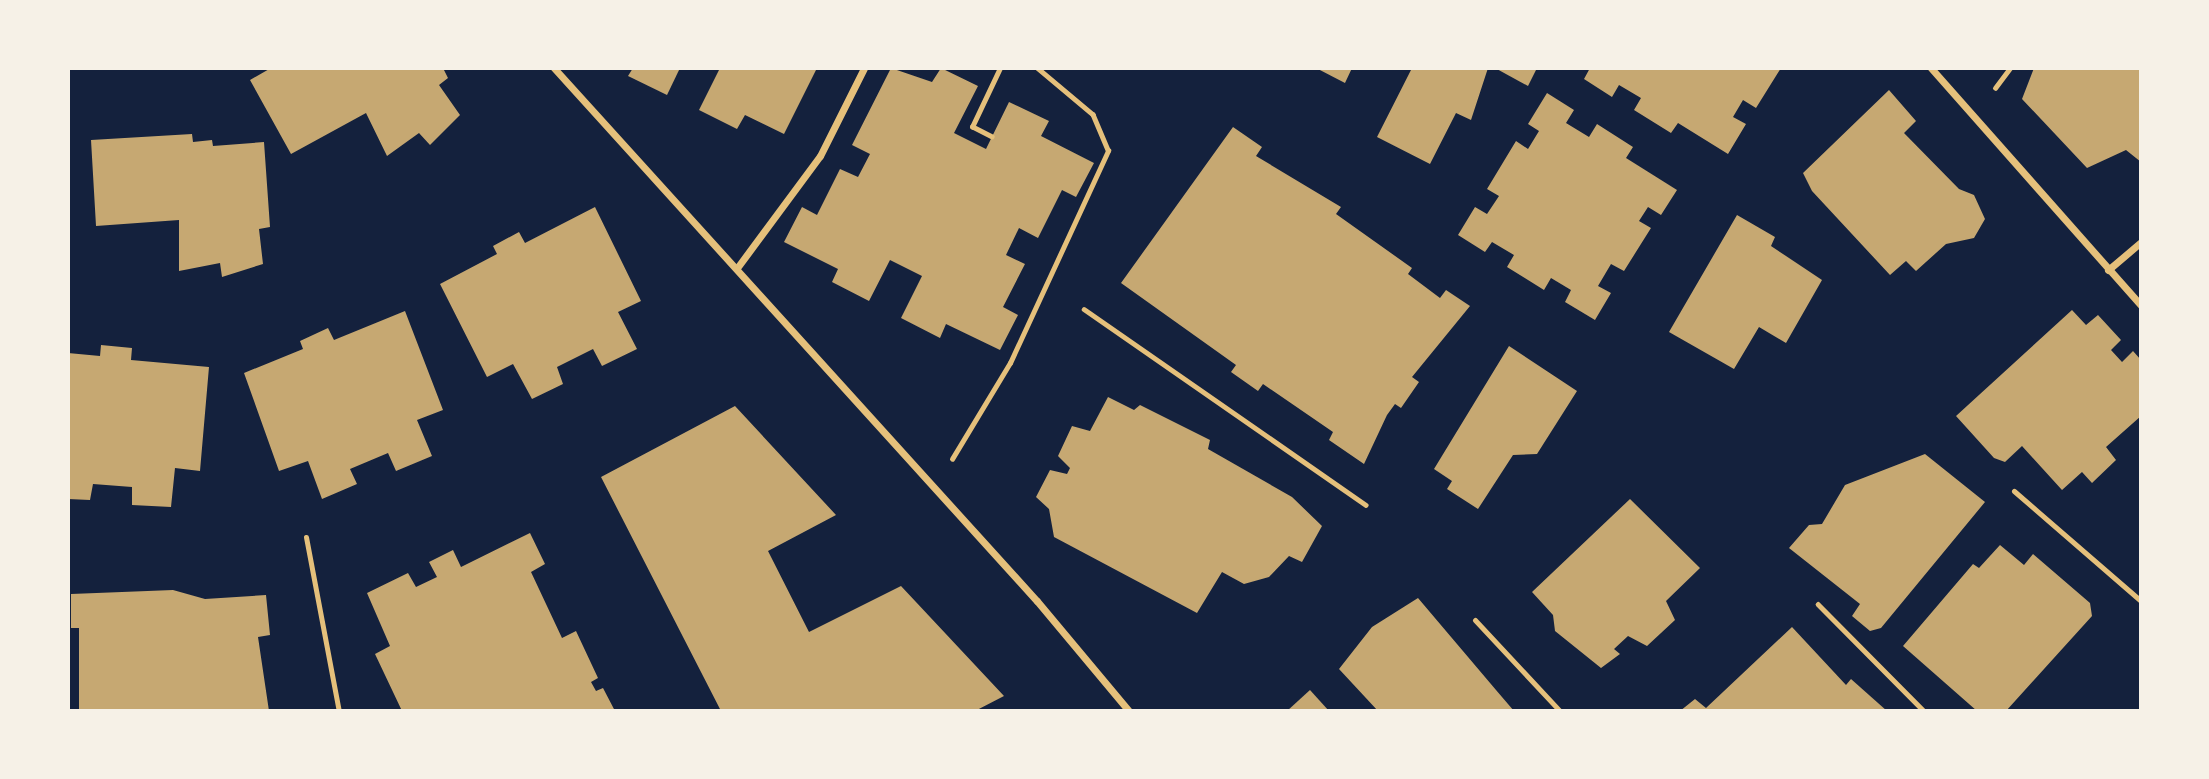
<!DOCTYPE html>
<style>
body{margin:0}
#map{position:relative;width:2209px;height:779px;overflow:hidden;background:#14213d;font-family:Karla,sans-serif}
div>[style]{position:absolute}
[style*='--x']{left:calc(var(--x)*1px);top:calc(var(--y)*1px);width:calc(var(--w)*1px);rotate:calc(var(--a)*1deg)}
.building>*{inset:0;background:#c6a872}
.path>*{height:4.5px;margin:-2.25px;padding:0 2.25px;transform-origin:2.25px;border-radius:2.25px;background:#e5c07b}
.service>*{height:5px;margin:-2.5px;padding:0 2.5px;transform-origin:2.5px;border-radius:2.5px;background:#e5c07b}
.minor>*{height:7px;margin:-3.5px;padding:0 3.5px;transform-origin:3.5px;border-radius:3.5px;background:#e5c07b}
span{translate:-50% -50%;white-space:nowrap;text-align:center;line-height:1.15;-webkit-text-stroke:5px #f6f1e7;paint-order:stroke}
.frame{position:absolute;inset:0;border:70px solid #f6f1e7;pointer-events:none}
</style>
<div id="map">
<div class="building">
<div style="clip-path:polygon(271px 68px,443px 68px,448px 78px,439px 85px,460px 115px,430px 145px,419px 133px,387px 156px,366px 113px,291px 154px,250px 80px)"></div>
<div style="clip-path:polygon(633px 68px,680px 68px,667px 95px,628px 76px)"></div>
<div style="clip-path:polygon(720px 68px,817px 68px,784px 134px,745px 115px,737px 129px,699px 110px)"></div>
<div style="clip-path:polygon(891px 68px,932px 82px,941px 68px,978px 86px,954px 133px,986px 149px,1009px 102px,1049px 121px,1041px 136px,1094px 163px,1076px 197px,1062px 190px,1038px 238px,1019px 228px,1006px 255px,1025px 264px,1003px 307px,1018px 315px,1000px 350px,946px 324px,940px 338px,901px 318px,922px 276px,890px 260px,869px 301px,832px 282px,838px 269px,784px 242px,802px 207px,817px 215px,840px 169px,858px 177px,870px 154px,852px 145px)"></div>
<div style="clip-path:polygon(1316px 68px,1352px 68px,1345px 83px)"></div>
<div style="clip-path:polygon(1412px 68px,1488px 68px,1471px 120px,1456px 113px,1430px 164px,1377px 137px)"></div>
<div style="clip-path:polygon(1495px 68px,1537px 68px,1528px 86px)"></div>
<div style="clip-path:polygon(1590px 68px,1781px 68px,1756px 108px,1743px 100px,1733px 117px,1746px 124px,1728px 154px,1678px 123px,1671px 133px,1634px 110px,1641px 98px,1619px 85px,1612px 97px,1584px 79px)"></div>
<div style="clip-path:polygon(2034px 68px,2141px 68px,2141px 162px,2126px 150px,2087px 168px,2022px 99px)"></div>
<div style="clip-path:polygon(1889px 90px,1916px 121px,1904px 133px,1959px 189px,1974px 195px,1985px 219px,1974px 238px,1946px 244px,1916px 271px,1906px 261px,1890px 275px,1812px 191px,1803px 173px)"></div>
<div style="clip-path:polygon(1547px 93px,1574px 110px,1566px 123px,1589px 137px,1597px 124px,1633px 147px,1626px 158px,1677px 190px,1661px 215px,1648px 207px,1639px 221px,1651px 228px,1624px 271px,1611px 264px,1598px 286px,1611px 293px,1595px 320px,1565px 302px,1571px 290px,1551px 278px,1544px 290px,1507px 267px,1514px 255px,1492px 242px,1485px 252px,1458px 235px,1475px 207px,1487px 214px,1499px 196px,1487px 189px,1516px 141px,1528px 149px,1539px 131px,1528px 124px)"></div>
<div style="clip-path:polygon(1233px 127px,1262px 147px,1256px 156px,1341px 207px,1336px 214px,1412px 268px,1408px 274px,1440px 298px,1446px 290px,1470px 306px,1412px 377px,1419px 382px,1401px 408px,1395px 404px,1387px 415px,1364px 464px,1329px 440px,1333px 432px,1263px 384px,1258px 391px,1231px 372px,1236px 365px,1121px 283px)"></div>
<div style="clip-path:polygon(192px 134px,193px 142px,212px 140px,213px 146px,264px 142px,270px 227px,259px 229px,263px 264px,222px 277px,220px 263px,179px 271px,179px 220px,96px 226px,91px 140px)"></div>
<div style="clip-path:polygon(595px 207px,641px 301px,618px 312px,637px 349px,602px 366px,593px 349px,557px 367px,563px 384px,532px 399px,513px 364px,487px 377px,440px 284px,497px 254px,493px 246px,519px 232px,525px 243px)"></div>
<div style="clip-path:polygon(1737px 215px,1775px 237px,1771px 246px,1822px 280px,1786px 343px,1759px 327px,1734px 369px,1669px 332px)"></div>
<div style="clip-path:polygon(2072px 310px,2086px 325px,2098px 315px,2121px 340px,2111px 350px,2122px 362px,2133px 351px,2141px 360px,2141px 416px,2106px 447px,2116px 460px,2092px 483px,2082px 472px,2062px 490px,2022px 446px,2005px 462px,1994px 458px,1956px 416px)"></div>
<div style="clip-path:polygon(405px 311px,443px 410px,417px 420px,432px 456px,396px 471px,388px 453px,350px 469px,357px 484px,322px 499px,308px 461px,279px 471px,244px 373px,303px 349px,300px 341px,328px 328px,334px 340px)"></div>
<div style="clip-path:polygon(101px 345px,132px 348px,131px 360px,209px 367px,200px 471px,175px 468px,171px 507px,132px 505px,132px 487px,93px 484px,90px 500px,68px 499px,68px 353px,100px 356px)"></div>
<div style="clip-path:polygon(1509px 346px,1577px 391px,1537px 454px,1513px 455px,1478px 509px,1447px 489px,1452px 481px,1434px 469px)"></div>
<div style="clip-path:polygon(1108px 397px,1134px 410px,1140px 405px,1210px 440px,1208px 449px,1292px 497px,1322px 526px,1302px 562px,1289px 556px,1269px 577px,1244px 584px,1222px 572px,1197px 613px,1054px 537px,1049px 509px,1036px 497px,1050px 470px,1067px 474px,1070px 468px,1058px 456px,1072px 426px,1090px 431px)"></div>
<div style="clip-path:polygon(735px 406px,836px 515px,768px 551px,809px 632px,901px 586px,1004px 696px,975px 711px,721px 711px,601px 477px)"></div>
<div style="clip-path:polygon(1925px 454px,1985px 502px,1881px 628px,1870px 631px,1852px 616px,1860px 604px,1789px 548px,1809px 525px,1822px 524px,1845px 485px)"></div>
<div style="clip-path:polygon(1630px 499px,1700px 568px,1666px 601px,1675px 620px,1647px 646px,1628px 636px,1614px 649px,1620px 654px,1601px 668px,1555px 631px,1553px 615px,1532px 592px)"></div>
<div style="clip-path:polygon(530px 533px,545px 564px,531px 572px,562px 638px,576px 631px,598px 678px,591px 682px,596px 691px,603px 688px,615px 711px,402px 711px,375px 654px,390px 646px,367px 593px,408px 573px,416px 587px,437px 577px,429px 562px,453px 550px,461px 567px)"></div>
<div style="clip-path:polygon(2000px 545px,2024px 565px,2033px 554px,2090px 603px,2092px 616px,2006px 711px,1977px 711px,1903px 646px,1973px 564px,1979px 568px)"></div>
<div style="clip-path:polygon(173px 590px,205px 599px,266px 595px,270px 635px,258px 637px,269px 711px,79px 711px,79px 628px,71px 628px,71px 594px)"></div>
<div style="clip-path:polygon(1418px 598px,1496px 690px,1514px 711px,1378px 711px,1339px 669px,1372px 627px)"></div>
<div style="clip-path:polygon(1792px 627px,1846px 685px,1851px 679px,1887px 711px,1680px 711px,1695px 699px,1706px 708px)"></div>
<div style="clip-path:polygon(1310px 690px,1329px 711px,1287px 711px)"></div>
</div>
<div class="path">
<div style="--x:1995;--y:88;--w:25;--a:-53"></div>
<div style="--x:992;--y:137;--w:22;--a:-153"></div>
<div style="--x:972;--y:127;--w:65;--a:-64.6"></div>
<div style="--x:1084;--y:309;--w:343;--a:34.8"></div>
<div style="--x:952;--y:459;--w:112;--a:-58.9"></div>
<div style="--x:1010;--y:363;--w:234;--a:-65.2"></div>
<div style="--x:1108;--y:151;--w:39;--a:-113"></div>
<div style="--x:1093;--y:115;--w:73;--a:-140"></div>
<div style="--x:1818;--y:604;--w:151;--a:45.3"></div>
</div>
<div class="service">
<div style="--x:2014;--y:491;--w:168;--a:40.9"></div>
<div style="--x:306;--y:537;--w:177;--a:79.3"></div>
<div style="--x:1475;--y:620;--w:125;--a:47"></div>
</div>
<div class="minor">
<div style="--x:554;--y:68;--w:719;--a:47.82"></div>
<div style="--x:1037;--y:601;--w:143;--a:50.1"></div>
<div style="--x:1931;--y:68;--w:317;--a:48.5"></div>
<div style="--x:737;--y:268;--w:139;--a:-53.5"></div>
<div style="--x:820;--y:156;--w:98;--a:-63.4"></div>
<div style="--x:2108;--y:270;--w:43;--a:-40.3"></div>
</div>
<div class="frame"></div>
</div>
